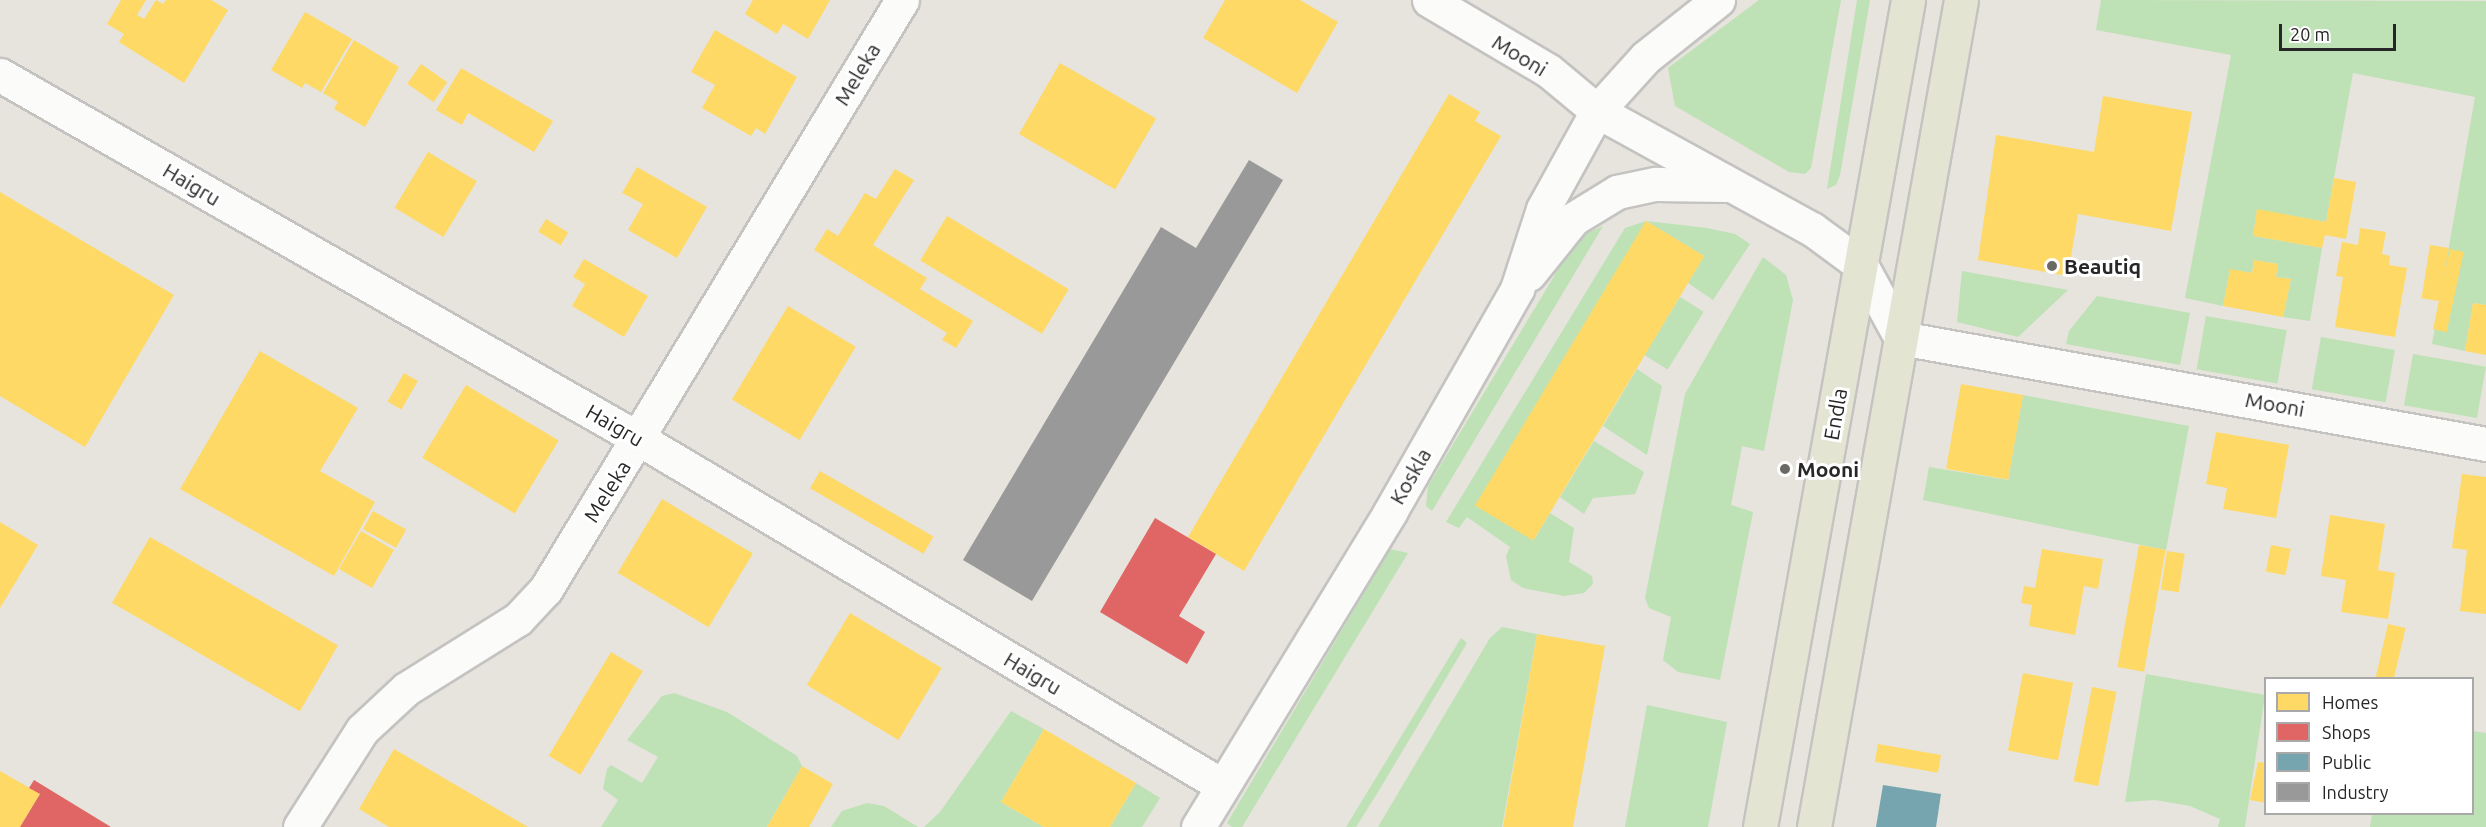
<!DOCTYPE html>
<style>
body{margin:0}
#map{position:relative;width:2486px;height:827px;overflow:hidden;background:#e6e4dc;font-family:Ubuntu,sans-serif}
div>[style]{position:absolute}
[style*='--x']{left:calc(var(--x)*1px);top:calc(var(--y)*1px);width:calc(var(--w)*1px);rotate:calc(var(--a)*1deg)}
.green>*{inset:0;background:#bee1b6;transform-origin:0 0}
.homes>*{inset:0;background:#ffd966;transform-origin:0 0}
.shops>*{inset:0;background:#e06666}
.public>*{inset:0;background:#76a5af}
.industry>*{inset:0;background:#999}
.roads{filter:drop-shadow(2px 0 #c4c3c2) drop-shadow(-2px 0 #c4c3c2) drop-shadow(0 2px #c4c3c2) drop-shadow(0 -2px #c4c3c2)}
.street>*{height:33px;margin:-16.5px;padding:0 16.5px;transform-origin:16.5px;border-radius:16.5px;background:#fbfbfa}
.secondary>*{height:33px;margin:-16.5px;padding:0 16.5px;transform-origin:16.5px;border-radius:16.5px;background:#fbfbfa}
.primary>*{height:33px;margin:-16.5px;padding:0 16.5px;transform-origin:16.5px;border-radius:16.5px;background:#e4e4d3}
.dots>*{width:16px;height:16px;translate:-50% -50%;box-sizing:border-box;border:3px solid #fff;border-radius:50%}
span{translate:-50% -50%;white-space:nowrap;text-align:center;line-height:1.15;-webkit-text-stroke:6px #fff;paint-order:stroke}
.street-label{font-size:21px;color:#272727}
.poi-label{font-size:21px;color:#272727;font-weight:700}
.left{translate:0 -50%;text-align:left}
.legend{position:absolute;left:2264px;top:677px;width:210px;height:138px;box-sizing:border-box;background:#fff;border:2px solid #a9a9a9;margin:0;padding:8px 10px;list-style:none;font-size:18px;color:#272727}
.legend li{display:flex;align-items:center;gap:12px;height:30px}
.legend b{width:30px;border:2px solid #a9a9a9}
.scale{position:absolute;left:2279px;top:24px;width:117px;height:27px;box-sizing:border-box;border:3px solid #272727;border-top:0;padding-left:8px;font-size:18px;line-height:21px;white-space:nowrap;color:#272727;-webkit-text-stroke:4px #fff;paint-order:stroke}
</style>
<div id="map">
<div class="green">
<div style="clip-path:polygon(1759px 0,1841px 0,1811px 168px,1805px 174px,1789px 172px,1675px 106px,1668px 68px)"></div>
<div style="clip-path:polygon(1857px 0,1870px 0,1840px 175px,1836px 185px,1827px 189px)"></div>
<div style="clip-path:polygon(2101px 0,2486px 1px,2486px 305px,2473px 303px,2465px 351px,2432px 344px,2475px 97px,2353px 73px,2326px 222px,2257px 210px,2253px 236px,2322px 248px,2310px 321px,2283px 317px,2291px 279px,2276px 277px,2278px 264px,2254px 260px,2252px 273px,2230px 270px,2223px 306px,2185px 298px,2231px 55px,2096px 30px)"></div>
<div style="clip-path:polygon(1646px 221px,1707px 228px,1735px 234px,1750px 244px,1713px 300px,1688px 283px,1704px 256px,1646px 221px,1534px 540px,1550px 513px,1574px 528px,1569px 562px,1592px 576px,1593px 584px,1584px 593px,1564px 596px,1523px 588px,1511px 580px,1506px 556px,1510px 547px,1467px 517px,1459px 528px,1446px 522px,1625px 228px)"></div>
<div style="clip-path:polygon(1603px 226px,1432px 511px,1426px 506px,1428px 486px,1568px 253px,1585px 234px)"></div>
<div style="clip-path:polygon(1763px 257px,1786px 275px,1793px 300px,1764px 451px,1742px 446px,1731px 505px,1753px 512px,1720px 680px,1678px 672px,1663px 660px,1671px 617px,1649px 608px,1645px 598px,1685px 394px)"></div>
<div style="clip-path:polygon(1962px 271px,2068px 290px,2018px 337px,1957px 322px)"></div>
<div style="clip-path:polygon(2097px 296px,2190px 313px,2180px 365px,2066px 344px,2069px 331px)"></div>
<div style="left:1680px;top:297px;width:28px;height:68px;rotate:32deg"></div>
<div style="left:2206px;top:316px;width:82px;height:54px;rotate:10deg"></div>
<div style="left:2321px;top:337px;width:75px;height:53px;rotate:10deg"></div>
<div style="left:2413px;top:354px;width:74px;height:52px;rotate:10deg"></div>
<div style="clip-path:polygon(1637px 369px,1662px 386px,1647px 455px,1603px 426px)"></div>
<div style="clip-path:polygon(2023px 395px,2189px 426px,2166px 550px,1923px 500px,1929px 467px,2008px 480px)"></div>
<div style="clip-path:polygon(1594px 441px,1644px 472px,1635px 494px,1593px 498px,1584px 514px,1560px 497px)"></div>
<div style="clip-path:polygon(1390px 549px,1408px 553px,1242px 827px,1232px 827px,1227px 823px)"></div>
<div style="clip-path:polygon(1502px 627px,1537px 634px,1502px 827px,1378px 827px,1490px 638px)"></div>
<div style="clip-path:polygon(1461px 638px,1467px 643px,1378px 792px,1356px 827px,1346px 827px)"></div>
<div style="clip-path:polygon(2146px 674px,2265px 695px,2245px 827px,2218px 827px,2220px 819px,2190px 806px,2155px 800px,2125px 802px)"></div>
<div style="clip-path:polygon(674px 693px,727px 712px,797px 756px,802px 766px,767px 827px,601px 827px,618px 800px,603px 789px,607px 769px,611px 765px,642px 783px,658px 757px,627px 740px,662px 696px)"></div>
<div style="clip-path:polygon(1647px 705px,1727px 722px,1708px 827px,1625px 827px)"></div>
<div style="clip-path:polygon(1011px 711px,1044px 729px,1001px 802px,1044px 827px,924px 827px,940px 812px)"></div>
<div style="clip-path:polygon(2473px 731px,2486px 733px,2486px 827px,2370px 827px,2372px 814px,2472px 814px)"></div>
<div style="clip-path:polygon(1136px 783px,1160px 798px,1142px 827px,1110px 827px)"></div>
<div style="clip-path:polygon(867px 803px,884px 806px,918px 827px,831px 827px,842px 811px)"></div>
</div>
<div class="homes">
<div style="clip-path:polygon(121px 0,146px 0,137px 15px,144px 19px,156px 0,163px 4px,166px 0,211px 0,228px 10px,184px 83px,119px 42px,124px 34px,107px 24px)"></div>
<div style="clip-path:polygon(753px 0,830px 0,808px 39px,783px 24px,777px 34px,745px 14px)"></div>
<div style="clip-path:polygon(1225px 0,1300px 0,1338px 22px,1297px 93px,1203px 38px)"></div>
<div style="clip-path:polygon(305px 12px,352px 39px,321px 92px,305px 83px,302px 88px,271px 70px)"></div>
<div style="clip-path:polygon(715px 30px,797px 77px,765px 134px,756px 128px,751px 136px,702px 108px,715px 85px,691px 72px)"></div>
<div style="clip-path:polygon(354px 40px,399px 67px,365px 127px,334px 109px,338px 102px,323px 93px)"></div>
<div style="left:1060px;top:63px;width:111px;height:82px;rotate:30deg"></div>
<div style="left:421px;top:64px;width:32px;height:24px;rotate:35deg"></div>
<div style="clip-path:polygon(461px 68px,553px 121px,534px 152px,468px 113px,462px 125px,436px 110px)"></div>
<div style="clip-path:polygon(1449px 94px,1480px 112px,1475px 121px,1501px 136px,1244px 571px,1188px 537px)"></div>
<div style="clip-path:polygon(2103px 96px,2192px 112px,2171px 231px,2078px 214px,2068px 276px,1978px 260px,1996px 135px,2094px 152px)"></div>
<div style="left:428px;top:152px;width:57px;height:65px;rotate:31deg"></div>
<div style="clip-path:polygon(637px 167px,707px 207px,677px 258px,628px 230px,643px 204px,622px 193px)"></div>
<div style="clip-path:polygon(895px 169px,914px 180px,873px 245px,927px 278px,920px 289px,973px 321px,956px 348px,942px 340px,947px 333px,814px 250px,827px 229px,838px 236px,865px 193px,876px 199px)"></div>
<div style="clip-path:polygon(2334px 178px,2356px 182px,2346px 239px,2325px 235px,2322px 248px,2253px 236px,2257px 209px,2326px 222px)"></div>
<div style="clip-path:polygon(0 192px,174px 295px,85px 447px,0 396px)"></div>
<div style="left:947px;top:216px;width:142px;height:52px;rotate:31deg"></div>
<div style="left:546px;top:219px;width:26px;height:15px;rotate:31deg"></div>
<div style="left:1646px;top:221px;width:68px;height:332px;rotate:31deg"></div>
<div style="clip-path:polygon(2360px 228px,2386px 232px,2382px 254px,2390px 256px,2389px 265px,2407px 268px,2395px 337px,2335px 327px,2343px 277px,2336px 276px,2342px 242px,2358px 245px)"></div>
<div style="left:2430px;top:245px;width:19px;height:54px;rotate:9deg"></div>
<div style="left:2450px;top:249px;width:14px;height:82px;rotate:12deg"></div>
<div style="clip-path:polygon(584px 259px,648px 296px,624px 337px,572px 306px,585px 284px,573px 277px)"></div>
<div style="clip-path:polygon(2254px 260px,2278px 264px,2276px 277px,2291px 279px,2283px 317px,2223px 306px,2230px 269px,2252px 273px)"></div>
<div style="clip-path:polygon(2473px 303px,2486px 305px,2486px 355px,2465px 351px)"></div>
<div style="left:788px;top:306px;width:79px;height:109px;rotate:31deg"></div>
<div style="clip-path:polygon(260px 351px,358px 408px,320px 471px,375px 502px,334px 576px,180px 489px)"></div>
<div style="left:404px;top:373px;width:16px;height:33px;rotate:30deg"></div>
<div style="left:1961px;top:384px;width:63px;height:86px;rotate:10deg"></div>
<div style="left:466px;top:385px;width:108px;height:85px;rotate:31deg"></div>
<div style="clip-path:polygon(2216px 432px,2289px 445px,2276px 518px,2223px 509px,2227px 488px,2206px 484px)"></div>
<div style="left:820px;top:471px;width:131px;height:20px;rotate:30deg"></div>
<div style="clip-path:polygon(2462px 474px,2486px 477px,2486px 614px,2460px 611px,2467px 550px,2452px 548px)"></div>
<div style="left:662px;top:499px;width:106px;height:86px;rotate:31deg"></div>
<div style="left:373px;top:511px;width:38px;height:21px;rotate:29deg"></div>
<div style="clip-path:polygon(2330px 515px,2385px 524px,2378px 570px,2395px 573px,2388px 619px,2341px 612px,2346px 580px,2321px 576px)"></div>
<div style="clip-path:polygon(0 522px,38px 545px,0 608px)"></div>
<div style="left:361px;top:531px;width:38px;height:44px;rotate:30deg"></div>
<div style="left:150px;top:537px;width:217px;height:76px;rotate:30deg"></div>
<div style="left:2139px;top:545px;width:27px;height:124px;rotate:10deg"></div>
<div style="left:2271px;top:545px;width:20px;height:27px;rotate:11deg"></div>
<div style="clip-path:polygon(2042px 549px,2103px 559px,2098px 589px,2084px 586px,2075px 635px,2029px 626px,2032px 605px,2021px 603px,2024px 586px,2035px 588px)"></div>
<div style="left:2167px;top:551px;width:18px;height:39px;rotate:9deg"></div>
<div style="left:850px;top:613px;width:107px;height:84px;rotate:31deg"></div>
<div style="left:2388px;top:624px;width:18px;height:55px;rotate:13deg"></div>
<div style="left:1537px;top:634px;width:69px;height:196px;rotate:10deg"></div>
<div style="left:611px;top:652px;width:37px;height:121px;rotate:31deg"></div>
<div style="left:2023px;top:673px;width:51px;height:79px;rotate:11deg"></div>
<div style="left:2092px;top:687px;width:25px;height:96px;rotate:11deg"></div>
<div style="clip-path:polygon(1044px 729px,1136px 783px,1110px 827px,1044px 827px,1001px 802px)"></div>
<div style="left:1878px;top:744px;width:64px;height:18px;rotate:10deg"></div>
<div style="clip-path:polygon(394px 749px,528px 827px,389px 827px,359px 809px)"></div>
<div style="clip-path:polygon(2258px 762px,2266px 763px,2266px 803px,2250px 800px)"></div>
<div style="clip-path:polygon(802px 766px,833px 784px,809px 827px,767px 827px)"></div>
<div style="clip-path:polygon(0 771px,40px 794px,20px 827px,0 827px)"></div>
</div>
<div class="shops">
<div style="clip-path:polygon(1155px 518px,1216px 554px,1179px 616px,1205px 632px,1187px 664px,1100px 612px)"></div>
<div style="clip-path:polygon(34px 780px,111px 827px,20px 827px,40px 794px,29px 788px)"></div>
</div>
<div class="public">
<div style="clip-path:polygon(1883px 785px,1941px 794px,1936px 827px,1876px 827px)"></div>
</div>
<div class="industry">
<div style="clip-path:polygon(1249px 160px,1283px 180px,1032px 601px,963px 560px,1161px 227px,1196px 248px)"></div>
</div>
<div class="roads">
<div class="street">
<div style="--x:1429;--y:0;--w:139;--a:30.6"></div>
<div style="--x:1549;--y:71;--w:62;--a:39.8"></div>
<div style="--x:0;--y:75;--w:735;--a:29.67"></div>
<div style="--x:639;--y:439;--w:679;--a:30.72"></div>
<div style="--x:1901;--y:338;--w:595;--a:10.27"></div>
<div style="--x:300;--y:827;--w:115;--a:-57.4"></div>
<div style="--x:362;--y:730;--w:60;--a:-43"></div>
<div style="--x:406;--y:689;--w:132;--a:-32"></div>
<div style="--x:518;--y:619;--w:41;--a:-47"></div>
<div style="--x:546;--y:589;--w:688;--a:-58.85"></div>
</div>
<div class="secondary">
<div style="--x:1597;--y:111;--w:245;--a:28.8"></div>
<div style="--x:1812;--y:229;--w:61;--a:36.3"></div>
<div style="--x:1861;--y:265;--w:83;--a:61.3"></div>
<div style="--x:1529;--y:274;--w:70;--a:-51.3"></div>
<div style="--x:1573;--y:219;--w:52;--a:-31.5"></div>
<div style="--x:1617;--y:192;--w:40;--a:-12"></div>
<div style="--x:1656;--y:184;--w:69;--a:0.8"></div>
<div style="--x:1198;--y:827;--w:369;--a:-58.6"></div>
<div style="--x:1390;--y:512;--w:257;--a:-60.3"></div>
<div style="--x:1517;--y:289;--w:84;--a:-72"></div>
<div style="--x:1543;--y:209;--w:112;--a:-61.1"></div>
<div style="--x:1597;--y:111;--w:73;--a:-47.8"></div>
<div style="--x:1646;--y:57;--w:92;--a:-38.4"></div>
</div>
<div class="primary">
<div style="--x:1760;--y:827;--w:840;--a:-79.85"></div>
<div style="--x:1814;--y:827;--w:840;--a:-79.92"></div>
</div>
</div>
<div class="dots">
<div style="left:2052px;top:266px;background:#6a6966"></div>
<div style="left:1785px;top:469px;background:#6a6966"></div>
</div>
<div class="street-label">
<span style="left:1520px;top:55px;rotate:31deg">Mooni</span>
<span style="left:857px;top:74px;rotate:-59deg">Meleka</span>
<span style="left:192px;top:184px;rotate:31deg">Haigru</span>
<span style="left:2275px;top:404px;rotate:10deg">Mooni</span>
<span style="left:1835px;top:414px;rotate:-80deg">Endla</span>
<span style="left:615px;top:425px;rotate:30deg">Haigru</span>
<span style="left:1410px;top:476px;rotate:-60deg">Koskla</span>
<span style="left:607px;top:491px;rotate:-58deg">Meleka</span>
<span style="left:1033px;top:673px;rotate:31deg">Haigru</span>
</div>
<div class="poi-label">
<span class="left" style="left:2064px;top:266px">Beautiq</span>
<span class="left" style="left:1797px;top:469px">Mooni</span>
</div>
<ul class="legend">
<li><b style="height:16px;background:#ffd966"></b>Homes</li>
<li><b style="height:16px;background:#e06666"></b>Shops</li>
<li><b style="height:16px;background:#76a5af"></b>Public</li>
<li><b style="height:16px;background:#999"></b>Industry</li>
</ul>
<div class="scale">20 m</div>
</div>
